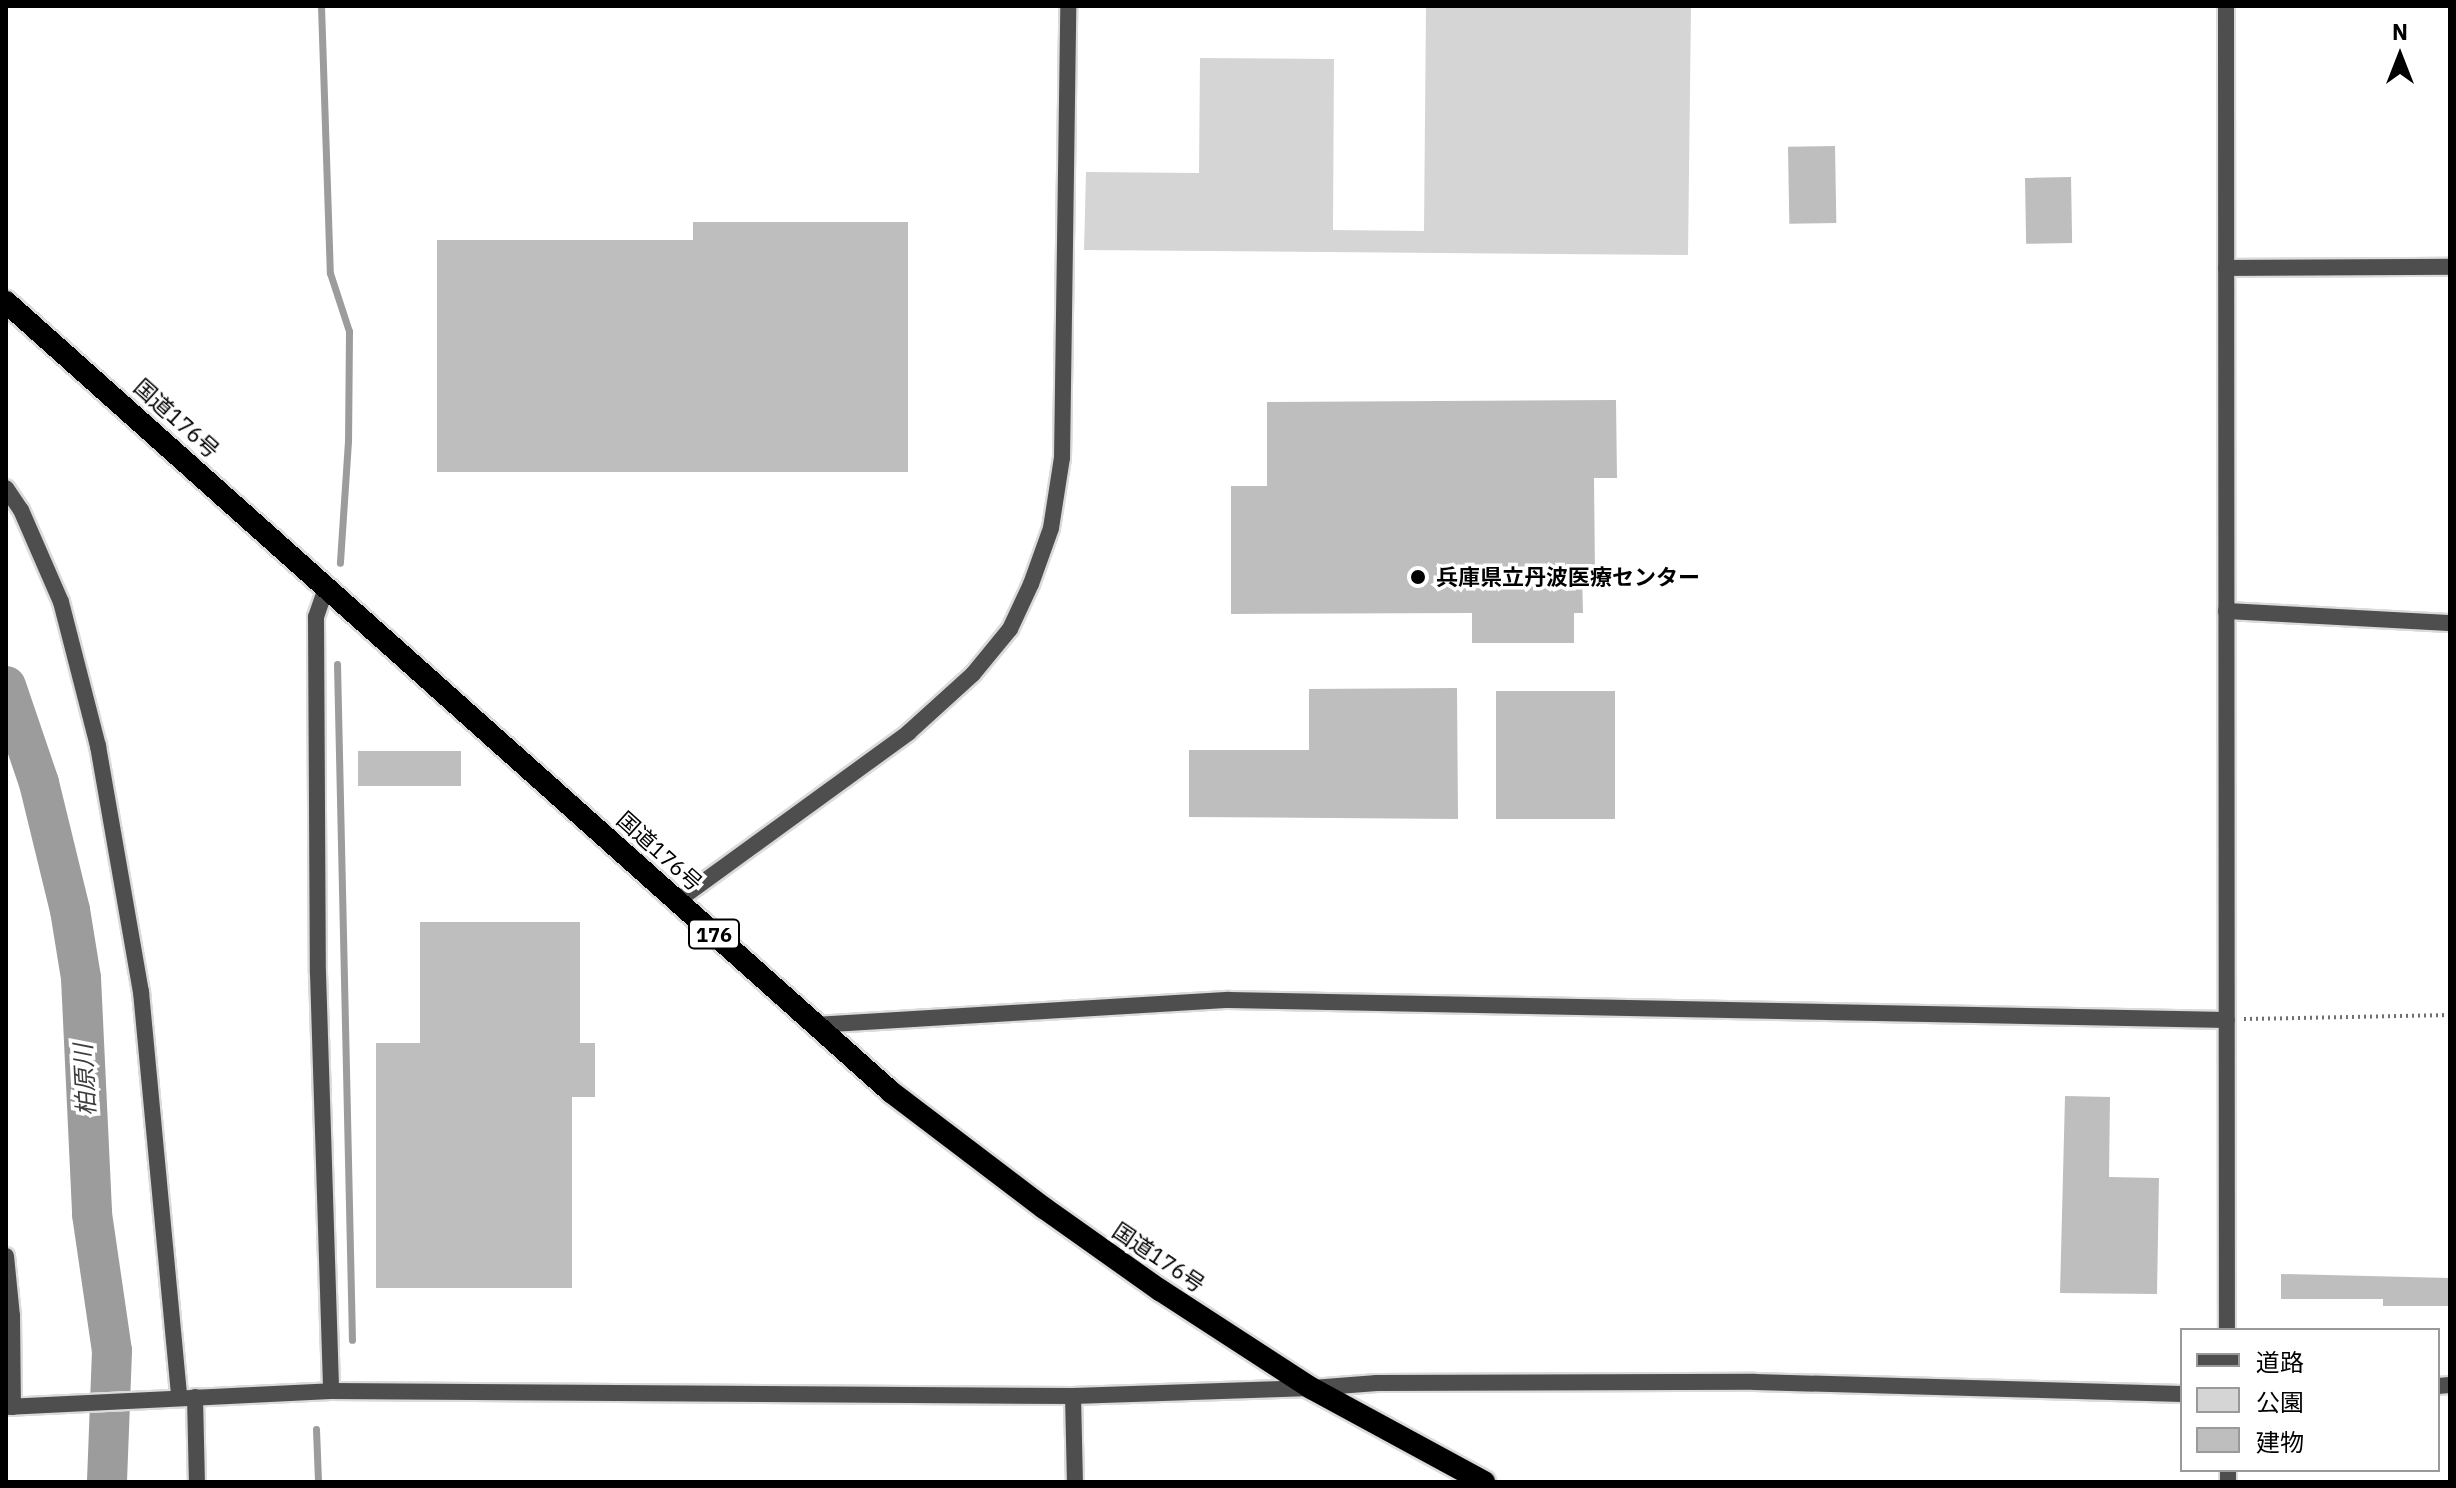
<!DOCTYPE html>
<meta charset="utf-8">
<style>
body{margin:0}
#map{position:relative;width:2456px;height:1488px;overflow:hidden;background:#fff;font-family:"IBM Plex Sans","Noto Sans JP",sans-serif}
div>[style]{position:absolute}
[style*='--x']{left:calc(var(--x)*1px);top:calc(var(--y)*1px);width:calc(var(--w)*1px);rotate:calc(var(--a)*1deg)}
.green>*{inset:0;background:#d5d5d5}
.stream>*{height:7px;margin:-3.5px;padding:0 3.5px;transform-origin:3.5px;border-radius:3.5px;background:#9c9c9c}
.river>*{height:40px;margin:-20px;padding:0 20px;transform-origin:20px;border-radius:20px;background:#9c9c9c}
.building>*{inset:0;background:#bebebe;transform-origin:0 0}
.path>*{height:4px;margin-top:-2px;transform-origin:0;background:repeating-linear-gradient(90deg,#707070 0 2px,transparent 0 6px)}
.roads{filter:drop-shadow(2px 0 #dbdbdb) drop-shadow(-2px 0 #dbdbdb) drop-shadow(0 2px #dbdbdb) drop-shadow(0 -2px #dbdbdb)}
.minor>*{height:16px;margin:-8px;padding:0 8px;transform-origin:8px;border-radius:8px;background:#4e4e4e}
.tertiary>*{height:16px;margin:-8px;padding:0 8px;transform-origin:8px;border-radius:8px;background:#4e4e4e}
.trunk>*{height:22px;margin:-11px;padding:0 11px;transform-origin:11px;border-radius:11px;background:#000}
.dots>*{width:22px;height:22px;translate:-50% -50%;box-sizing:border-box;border:4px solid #fff;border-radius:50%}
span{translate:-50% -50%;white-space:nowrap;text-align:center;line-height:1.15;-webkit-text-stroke:7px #fff;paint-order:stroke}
.shield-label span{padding:2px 6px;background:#fff;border:2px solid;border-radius:6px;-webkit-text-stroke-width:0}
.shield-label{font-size:20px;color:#000;font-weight:700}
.street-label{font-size:22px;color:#000}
.poi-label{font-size:22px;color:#000;font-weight:700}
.left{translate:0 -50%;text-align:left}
.water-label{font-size:24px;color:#3d3d3d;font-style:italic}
.frame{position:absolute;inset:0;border:8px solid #000;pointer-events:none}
.legend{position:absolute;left:2180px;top:1328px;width:260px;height:144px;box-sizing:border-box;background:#fff;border:2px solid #999;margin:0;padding:10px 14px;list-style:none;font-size:24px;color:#000}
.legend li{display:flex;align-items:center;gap:16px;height:40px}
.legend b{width:40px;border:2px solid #999}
.north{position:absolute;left:2360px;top:16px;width:80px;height:80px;-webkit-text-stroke:6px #fff;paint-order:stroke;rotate:0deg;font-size:22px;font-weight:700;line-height:32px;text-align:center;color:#000}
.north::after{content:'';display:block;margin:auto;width:28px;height:36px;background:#000;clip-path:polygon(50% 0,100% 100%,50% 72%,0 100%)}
</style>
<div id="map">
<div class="green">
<div style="clip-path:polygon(1426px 6px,1691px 6px,1688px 255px,1084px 250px,1086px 172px,1199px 173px,1200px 58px,1334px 59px,1333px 230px,1424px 231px)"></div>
</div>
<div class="stream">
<div style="--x:321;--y:6;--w:267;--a:88.1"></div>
<div style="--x:330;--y:273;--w:61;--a:71.9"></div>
<div style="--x:349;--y:331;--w:110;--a:90.5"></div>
<div style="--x:348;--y:441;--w:122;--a:93.8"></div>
<div style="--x:337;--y:664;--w:676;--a:88.73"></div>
<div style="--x:316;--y:1429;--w:53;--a:87.8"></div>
</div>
<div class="river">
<div style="--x:6;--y:686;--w:102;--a:71.2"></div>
<div style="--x:39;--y:783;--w:131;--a:76.3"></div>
<div style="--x:70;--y:910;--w:69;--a:80.8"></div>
<div style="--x:81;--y:978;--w:236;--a:87.3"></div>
<div style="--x:92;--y:1214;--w:138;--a:81.7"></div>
<div style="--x:112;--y:1351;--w:131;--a:92.2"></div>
</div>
<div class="building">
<div style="left:1835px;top:146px;width:77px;height:47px;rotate:89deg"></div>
<div style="left:2071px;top:177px;width:66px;height:46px;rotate:89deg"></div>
<div style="clip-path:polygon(693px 222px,908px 222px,908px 472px,437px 472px,437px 240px,693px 240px)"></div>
<div style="clip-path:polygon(1616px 400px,1617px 478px,1594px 478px,1595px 576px,1582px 576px,1583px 613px,1574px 613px,1574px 643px,1472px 643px,1472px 613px,1231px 614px,1231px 486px,1267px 486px,1267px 402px)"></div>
<div style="clip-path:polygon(1457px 688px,1458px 819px,1189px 817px,1189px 750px,1309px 750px,1309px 689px)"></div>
<div style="left:1496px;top:691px;width:119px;height:128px"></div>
<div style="left:358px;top:751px;width:103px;height:35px"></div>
<div style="clip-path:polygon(420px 922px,580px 922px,580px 1043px,595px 1043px,595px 1097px,572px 1097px,572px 1288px,376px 1288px,376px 1043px,420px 1043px)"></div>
<div style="clip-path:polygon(2065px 1096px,2110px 1097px,2109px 1177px,2159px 1178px,2157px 1294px,2060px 1293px)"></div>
<div style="clip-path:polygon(2281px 1274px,2450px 1278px,2450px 1306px,2383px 1306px,2383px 1299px,2281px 1299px)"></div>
</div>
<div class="path">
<div style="--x:2244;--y:1019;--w:206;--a:-1.1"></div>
</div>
<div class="roads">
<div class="minor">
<div style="--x:2226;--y:268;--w:224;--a:-0.3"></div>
<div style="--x:6;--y:488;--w:27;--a:56"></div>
<div style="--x:21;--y:510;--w:100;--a:66.5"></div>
<div style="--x:61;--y:602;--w:149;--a:75.6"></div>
<div style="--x:98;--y:746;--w:250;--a:80.1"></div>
<div style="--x:141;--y:992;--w:407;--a:84.6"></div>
<div style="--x:327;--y:585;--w:34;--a:109"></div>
<div style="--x:316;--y:617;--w:356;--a:89.7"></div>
<div style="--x:318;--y:973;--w:418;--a:88.2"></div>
<div style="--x:2226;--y:611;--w:224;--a:3.1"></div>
<div style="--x:815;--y:1025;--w:415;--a:-3.5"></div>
<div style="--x:1229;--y:1000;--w:998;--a:1.15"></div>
<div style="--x:6;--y:1256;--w:60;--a:84.3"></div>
<div style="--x:12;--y:1316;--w:91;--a:89.4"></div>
<div style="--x:2438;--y:1386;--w:12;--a:-5"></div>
<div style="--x:1312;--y:1388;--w:65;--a:-4.4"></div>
<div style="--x:1377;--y:1383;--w:378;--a:-0.2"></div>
<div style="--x:1755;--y:1382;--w:427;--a:1.6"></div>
<div style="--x:1073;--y:1396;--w:86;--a:88.7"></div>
</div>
<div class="tertiary">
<div style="--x:2226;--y:6;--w:1324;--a:89.96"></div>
<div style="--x:677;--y:901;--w:286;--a:-36"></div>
<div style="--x:908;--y:733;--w:88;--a:-42.2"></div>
<div style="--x:973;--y:674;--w:58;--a:-50.6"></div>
<div style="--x:1010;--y:629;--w:50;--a:-65"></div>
<div style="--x:1031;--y:584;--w:59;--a:-70.3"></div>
<div style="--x:1051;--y:528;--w:71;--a:-81.1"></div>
<div style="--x:1062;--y:458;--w:452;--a:-89.2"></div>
<div style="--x:195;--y:1397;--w:85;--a:88.7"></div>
<div style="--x:6;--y:1407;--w:325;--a:-2.8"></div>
<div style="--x:331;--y:1391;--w:742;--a:0.39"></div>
<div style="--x:1073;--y:1396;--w:238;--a:-1.9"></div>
<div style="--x:2228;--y:1470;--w:12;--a:90"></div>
</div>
<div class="trunk">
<div style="--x:6;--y:302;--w:1186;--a:41.75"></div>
<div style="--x:891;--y:1092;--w:192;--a:37.2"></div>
<div style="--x:1044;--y:1208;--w:142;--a:35.3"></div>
<div style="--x:1160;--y:1290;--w:180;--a:33"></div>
<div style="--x:1311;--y:1388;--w:197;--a:28.5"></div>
</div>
</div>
<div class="dots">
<div style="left:1418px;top:577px;background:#000"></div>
</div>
<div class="shield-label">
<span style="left:714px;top:934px">176</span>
</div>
<div class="street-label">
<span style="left:177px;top:418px;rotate:42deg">国道176号</span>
<span style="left:660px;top:851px;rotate:42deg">国道176号</span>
<span style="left:1159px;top:1257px;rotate:34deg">国道176号</span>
</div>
<div class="poi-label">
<span class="left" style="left:1436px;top:577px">兵庫県立丹波医療センター</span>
</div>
<div class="water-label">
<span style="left:85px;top:1080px;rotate:-93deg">柏原川</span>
</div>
<div class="frame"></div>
<ul class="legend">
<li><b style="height:10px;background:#4e4e4e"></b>道路</li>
<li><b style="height:22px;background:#d5d5d5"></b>公園</li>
<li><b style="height:22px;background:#bebebe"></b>建物</li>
</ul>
<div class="north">N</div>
</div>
